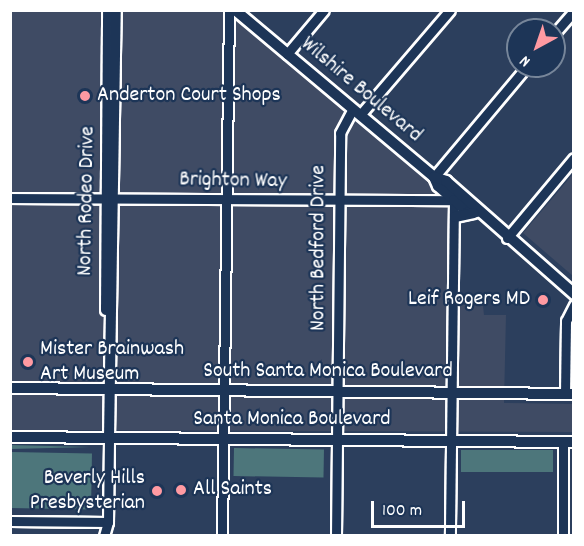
<!DOCTYPE html>
<style>
body{margin:0}
#map{position:relative;width:584px;height:546px;overflow:hidden;background:#2c3f5d;font-family:Dekko,sans-serif}
div>[style]{position:absolute}
[style*='--x']{left:calc(var(--x)*1px);top:calc(var(--y)*1px);width:calc(var(--w)*1px);rotate:calc(var(--a)*1deg)}
.built>*{inset:0;background:#3f4b64}
.green>*{inset:0;background:#4d767b;transform-origin:0 0}
.roads{filter:drop-shadow(2px 0 #fff) drop-shadow(-2px 0 #fff) drop-shadow(0 2px #fff) drop-shadow(0 -2px #fff)}
.minor>*{height:9px;margin:-4.5px;padding:0 4.5px;transform-origin:4.5px;border-radius:4.5px;background:#1d3557}
.major>*{height:10px;margin:-5px;padding:0 5px;transform-origin:5px;border-radius:5px;background:#1d3557}
.dots>*{width:16px;height:16px;translate:-50% -50%;box-sizing:border-box;border:3px solid #1d3557;border-radius:50%}
span{translate:-50% -50%;white-space:nowrap;text-align:center;line-height:1.15;-webkit-text-stroke:4.5px #1d3557;paint-order:stroke}
.street-label{font-size:22px;color:#fff}
.poi-label{font-size:22px;color:#fff}
.left{translate:0 -50%;text-align:left}
.right{translate:-100% -50%;text-align:right}
.frame{position:absolute;inset:0;border:12px solid #fff;pointer-events:none}
.north{position:absolute;left:506px;top:18px;width:60px;height:60px;box-sizing:border-box;background:#1d3557;border:2px solid #77869a;border-radius:50%;rotate:220deg;font-size:16px;font-weight:700;line-height:24px;text-align:center;color:#fff}
.north::after{content:'';display:block;margin:auto;width:21px;height:27px;background:#ff9aa2;clip-path:polygon(50% 0,100% 100%,50% 72%,0 100%)}
.scale{position:absolute;left:371px;top:501px;width:94px;height:27px;box-sizing:border-box;border:3px solid #fff;border-top:0;padding-left:8px;font-size:18px;line-height:21px;white-space:nowrap;color:#fff;-webkit-text-stroke:4px #1d3557;paint-order:stroke}
</style>
<div id="map">
<div class="built">
<div style="clip-path:polygon(11px 10px,226px 11px,429px 180px,449px 206px,446px 303px,483px 306px,484px 315px,506px 315px,504px 403px,574px 404px,573px 432px,11px 430px)"></div>
<div style="clip-path:polygon(573px 174px,573px 276px,523px 233px)"></div>
</div>
<div class="green">
<div style="clip-path:polygon(11px 445px,90px 447px,11px 449px)"></div>
<div style="left:234px;top:448px;width:90px;height:28px;rotate:1deg"></div>
<div style="left:461px;top:450px;width:92px;height:22px"></div>
<div style="left:11px;top:452px;width:81px;height:56px;rotate:1deg"></div>
</div>
<div class="roads">
<div class="minor">
<div style="--x:554;--y:34;--w:30;--a:-49"></div>
<div style="--x:287;--y:54;--w:57;--a:-49.9"></div>
<div style="--x:360;--y:115;--w:138;--a:-49.4"></div>
<div style="--x:434;--y:177;--w:145;--a:-50"></div>
<div style="--x:10;--y:198;--w:444;--a:0.3"></div>
<div style="--x:454;--y:200;--w:336;--a:90.7"></div>
<div style="--x:507;--y:238;--w:104;--a:-50.1"></div>
<div style="--x:565;--y:394;--w:73;--a:-89.2"></div>
<div style="--x:566;--y:321;--w:18;--a:-63"></div>
<div style="--x:10;--y:521;--w:98;--a:0.6"></div>
<div style="--x:104;--y:536;--w:15;--a:-74"></div>
<div style="--x:108;--y:522;--w:84;--a:-89.3"></div>
<div style="--x:222;--y:536;--w:526;--a:-89.24"></div>
<div style="--x:336;--y:536;--w:403;--a:-89.4"></div>
<div style="--x:340;--y:133;--w:27;--a:-62"></div>
<div style="--x:563;--y:536;--w:95;--a:-90"></div>
</div>
<div class="major">
<div style="--x:235;--y:10;--w:260;--a:40"></div>
<div style="--x:434;--y:177;--w:10;--a:66"></div>
<div style="--x:438;--y:186;--w:21;--a:41"></div>
<div style="--x:454;--y:200;--w:18;--a:41"></div>
<div style="--x:468;--y:212;--w:9;--a:0"></div>
<div style="--x:434;--y:177;--w:13;--a:18"></div>
<div style="--x:446;--y:181;--w:171;--a:41.4"></div>
<div style="--x:455;--y:217;--w:19;--a:-12"></div>
<div style="--x:106;--y:310;--w:300;--a:-89.6"></div>
<div style="--x:10;--y:388;--w:564;--a:0.61"></div>
<div style="--x:10;--y:437;--w:564;--a:0.51"></div>
<div style="--x:109;--y:438;--w:428;--a:-89.1"></div>
</div>
</div>
<div class="dots">
<div style="left:85px;top:96px;background:#ff9aa2"></div>
<div style="left:543px;top:300px;background:#ff9aa2"></div>
<div style="left:28px;top:362px;background:#ff9aa2"></div>
<div style="left:181px;top:490px;background:#ff9aa2"></div>
<div style="left:157px;top:491px;background:#ff9aa2"></div>
</div>
<div class="street-label">
<span style="left:361px;top:90px;rotate:40deg">Wilshire Boulevard</span>
<span style="left:233px;top:181px;rotate:1deg">Brighton Way</span>
<span style="left:87px;top:201px;rotate:-89deg">North Rodeo Drive</span>
<span style="left:319px;top:248px;rotate:-90deg">North Bedford Drive</span>
<span style="left:328px;top:372px">South Santa Monica Boulevard</span>
<span style="left:292px;top:420px">Santa Monica Boulevard</span>
</div>
<div class="poi-label">
<span class="left" style="left:97px;top:96px">Anderton Court Shops</span>
<span class="right" style="left:530px;top:300px">Leif Rogers MD</span>
<span class="left" style="left:40px;top:362px">Mister Brainwash<br>Art Museum</span>
<span class="right" style="left:145px;top:491px">Beverly Hills<br>Presbysterian</span>
<span class="left" style="left:193px;top:490px">All Saints</span>
</div>
<div class="frame"></div>
<div class="north">N</div>
<div class="scale">100 m</div>
</div>
